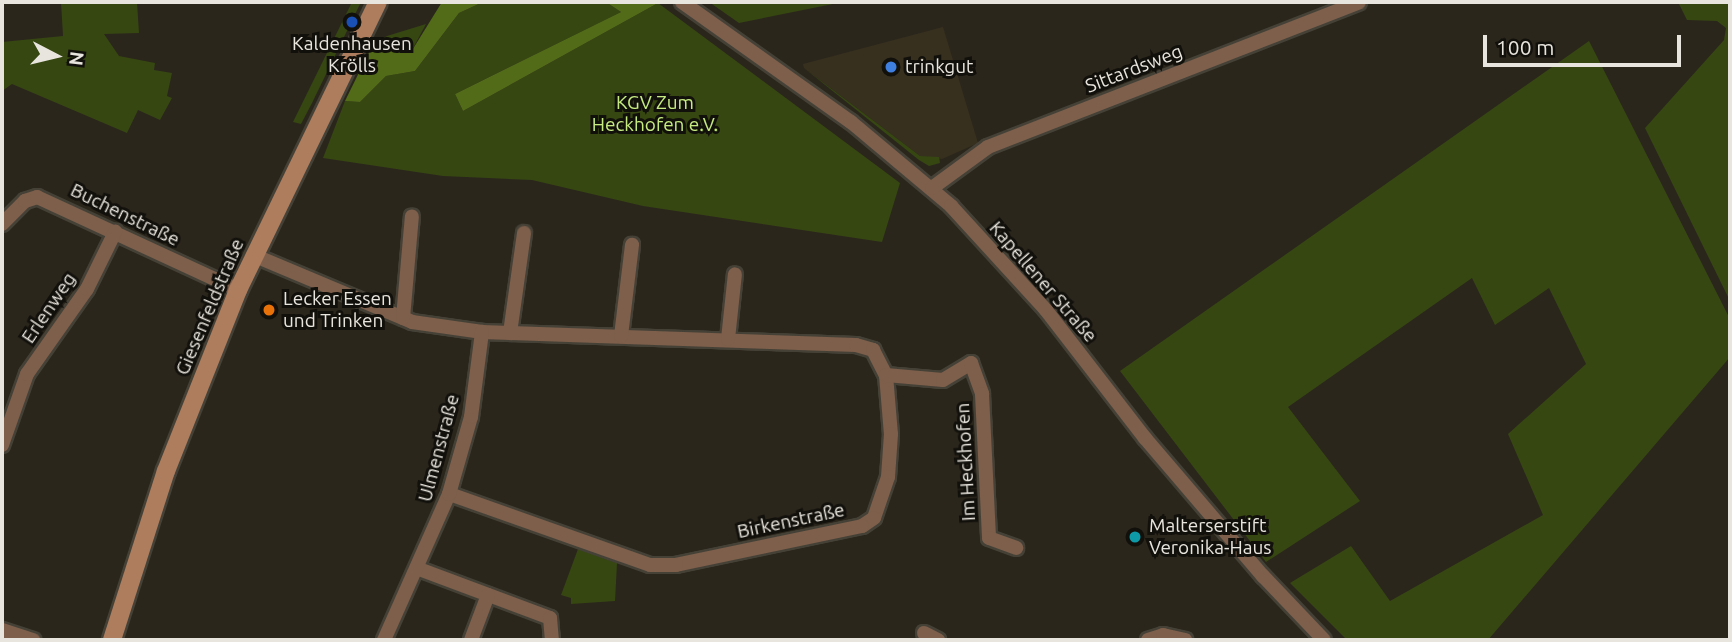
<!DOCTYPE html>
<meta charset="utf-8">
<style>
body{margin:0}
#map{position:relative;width:1732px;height:642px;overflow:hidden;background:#2b261c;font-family:Ubuntu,sans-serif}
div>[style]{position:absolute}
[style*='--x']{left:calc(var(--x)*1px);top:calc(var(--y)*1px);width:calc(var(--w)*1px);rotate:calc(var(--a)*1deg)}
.built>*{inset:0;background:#37301f}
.green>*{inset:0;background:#364712}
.forest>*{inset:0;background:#526b19}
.roads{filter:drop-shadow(2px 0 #454137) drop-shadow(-2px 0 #454137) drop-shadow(0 2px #454137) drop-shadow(0 -2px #454137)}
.street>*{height:14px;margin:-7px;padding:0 7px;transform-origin:7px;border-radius:7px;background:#7d5f4b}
.secondary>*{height:18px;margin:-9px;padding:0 9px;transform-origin:9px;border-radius:9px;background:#ad7d5e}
.dots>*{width:19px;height:19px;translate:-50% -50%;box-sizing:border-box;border:4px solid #12100b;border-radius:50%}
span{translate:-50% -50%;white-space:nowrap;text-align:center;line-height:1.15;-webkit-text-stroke:6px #12100b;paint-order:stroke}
.poi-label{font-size:19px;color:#e8e5de}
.left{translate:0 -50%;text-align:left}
.street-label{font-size:19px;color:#e8e5de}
.park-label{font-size:19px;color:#c5eb81}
.frame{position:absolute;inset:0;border:4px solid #e8e5de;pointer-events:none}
.north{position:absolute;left:21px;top:21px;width:70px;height:70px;-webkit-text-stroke:5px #12100b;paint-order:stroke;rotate:97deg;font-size:19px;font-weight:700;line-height:28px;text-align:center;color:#e8e5de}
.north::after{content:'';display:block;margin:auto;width:24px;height:32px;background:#e8e5de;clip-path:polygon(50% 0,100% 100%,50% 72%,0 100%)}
.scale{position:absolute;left:1483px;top:35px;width:198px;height:32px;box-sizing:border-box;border:4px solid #e8e5de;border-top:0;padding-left:9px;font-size:21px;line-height:24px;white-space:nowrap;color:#e8e5de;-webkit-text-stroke:5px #12100b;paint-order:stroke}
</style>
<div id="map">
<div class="built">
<div style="clip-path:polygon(943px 27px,978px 143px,942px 159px,920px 156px,804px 68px,803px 64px)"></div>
</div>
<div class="green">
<div style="clip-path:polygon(61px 2px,137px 2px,139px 33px,104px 34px,119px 56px,155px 63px,154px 70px,172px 73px,167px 96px,172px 98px,160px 120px,138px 110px,127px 133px,12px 84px,2px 91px,2px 42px,63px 36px)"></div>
<div style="clip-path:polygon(352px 2px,361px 2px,312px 103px,301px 124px,293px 122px)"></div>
<div style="clip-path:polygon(483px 2px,606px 2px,621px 12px,455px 94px,463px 111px,658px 3px,900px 183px,882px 242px,643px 206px,532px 180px,443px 176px,323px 158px,345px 101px,360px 102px,386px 76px,415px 71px,459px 13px)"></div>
<div style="clip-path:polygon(709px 2px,843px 2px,739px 23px)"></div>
<div style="clip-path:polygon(1678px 2px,1730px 2px,1730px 301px,1645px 128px,1724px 40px,1726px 28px,1717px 21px,1687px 20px)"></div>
<div style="clip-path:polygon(426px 24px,411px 52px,373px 44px,387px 36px)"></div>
<div style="clip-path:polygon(1589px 41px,1730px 319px,1730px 357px,1488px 640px,1347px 640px,1290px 583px,1351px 546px,1390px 601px,1543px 515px,1508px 434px,1586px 364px,1549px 288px,1495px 325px,1472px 278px,1288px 407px,1360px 501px,1266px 562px,1120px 371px)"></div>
<div style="clip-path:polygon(804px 68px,920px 156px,939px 157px,940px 163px,929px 166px,919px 160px)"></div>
<div style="clip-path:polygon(578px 549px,617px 563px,615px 601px,571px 604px,571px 598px,561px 595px)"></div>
</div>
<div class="forest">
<div style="clip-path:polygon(442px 2px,483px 2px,459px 13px,415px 71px,386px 76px,360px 102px,345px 101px,373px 44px,411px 52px)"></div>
<div style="clip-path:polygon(606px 2px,658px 3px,463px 111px,455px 94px,621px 12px)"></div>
</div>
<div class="roads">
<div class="street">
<div style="--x:682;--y:2;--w:207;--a:35.4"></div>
<div style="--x:851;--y:122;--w:131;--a:40"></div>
<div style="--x:951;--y:206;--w:141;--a:47.6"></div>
<div style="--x:1046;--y:310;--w:162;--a:52.3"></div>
<div style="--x:1145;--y:438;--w:182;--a:49.5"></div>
<div style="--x:1263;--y:576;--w:88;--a:46.4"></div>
<div style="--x:932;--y:188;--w:69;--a:-36.2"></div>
<div style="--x:988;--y:147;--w:398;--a:-21.3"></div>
<div style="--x:2;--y:224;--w:33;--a:-45"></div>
<div style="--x:25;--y:201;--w:13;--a:-18"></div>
<div style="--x:37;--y:197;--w:221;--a:24.8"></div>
<div style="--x:253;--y:255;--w:173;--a:22.8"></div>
<div style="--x:412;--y:322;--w:71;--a:8.1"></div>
<div style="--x:482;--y:332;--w:374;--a:2"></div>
<div style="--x:856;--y:345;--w:18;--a:16"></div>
<div style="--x:873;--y:350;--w:28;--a:63"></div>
<div style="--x:886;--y:375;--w:59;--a:85.2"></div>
<div style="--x:891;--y:434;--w:43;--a:94"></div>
<div style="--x:888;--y:477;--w:43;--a:108.9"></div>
<div style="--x:874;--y:518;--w:14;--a:146"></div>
<div style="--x:862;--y:526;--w:190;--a:168.2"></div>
<div style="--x:676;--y:565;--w:26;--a:180"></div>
<div style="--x:650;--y:565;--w:213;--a:-160.5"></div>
<div style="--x:403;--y:318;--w:102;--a:-85"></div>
<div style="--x:510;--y:333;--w:101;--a:-82"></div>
<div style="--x:621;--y:336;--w:92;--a:-83.1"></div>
<div style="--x:728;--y:339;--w:65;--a:-83.9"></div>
<div style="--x:886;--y:375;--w:57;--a:5"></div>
<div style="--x:943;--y:380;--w:33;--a:-31"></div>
<div style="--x:971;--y:363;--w:33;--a:70"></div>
<div style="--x:982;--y:394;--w:144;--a:87.2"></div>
<div style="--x:989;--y:538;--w:29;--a:20"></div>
<div style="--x:2;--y:445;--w:75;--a:-70.6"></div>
<div style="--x:27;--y:374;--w:104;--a:-54.8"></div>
<div style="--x:87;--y:289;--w:64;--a:-63.8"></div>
<div style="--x:419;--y:569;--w:140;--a:20.5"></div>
<div style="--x:550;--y:618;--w:22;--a:85"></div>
<div style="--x:2;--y:630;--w:33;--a:18"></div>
<div style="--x:924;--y:633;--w:16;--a:27"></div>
<div style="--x:384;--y:640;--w:160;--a:-66"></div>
<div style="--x:449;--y:494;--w:80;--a:-74.1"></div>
<div style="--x:471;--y:417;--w:86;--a:-82.6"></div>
<div style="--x:471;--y:640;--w:48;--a:-69.3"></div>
<div style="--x:1148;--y:640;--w:16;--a:-18"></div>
<div style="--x:1163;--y:635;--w:23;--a:13"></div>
</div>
<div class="secondary">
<div style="--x:112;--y:640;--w:177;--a:-72.3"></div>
<div style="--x:166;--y:471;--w:195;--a:-68.3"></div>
<div style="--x:238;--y:290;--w:320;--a:-64.1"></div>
</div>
</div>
<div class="dots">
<div style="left:352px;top:22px;background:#1a4fb4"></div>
<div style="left:891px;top:67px;background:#3f7fe0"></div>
<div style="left:269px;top:310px;background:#e8710a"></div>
<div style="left:1135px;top:537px;background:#0f9aa8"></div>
</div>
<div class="poi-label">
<span style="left:352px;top:55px">Kaldenhausen<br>Krölls</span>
<span class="left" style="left:905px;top:67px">trinkgut</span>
<span class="left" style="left:283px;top:310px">Lecker Essen<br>und Trinken</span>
<span class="left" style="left:1149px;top:537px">Malterserstift<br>Veronika-Haus</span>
</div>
<div class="street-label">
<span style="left:1134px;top:69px;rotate:-21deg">Sittardsweg</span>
<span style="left:125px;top:215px;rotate:26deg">Buchenstraße</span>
<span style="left:1043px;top:282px;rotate:49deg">Kapellener Straße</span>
<span style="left:210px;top:307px;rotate:-67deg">Giesenfeldstraße</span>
<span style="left:49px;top:308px;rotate:-56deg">Erlenweg</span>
<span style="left:439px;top:448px;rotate:-75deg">Ulmenstraße</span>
<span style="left:966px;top:462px;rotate:-93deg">Im Heckhofen</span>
<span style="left:791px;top:521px;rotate:-12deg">Birkenstraße</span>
</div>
<div class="park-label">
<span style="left:655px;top:114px">KGV Zum<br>Heckhofen e.V.</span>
</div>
<div class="frame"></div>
<div class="north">N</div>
<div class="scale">100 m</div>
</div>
